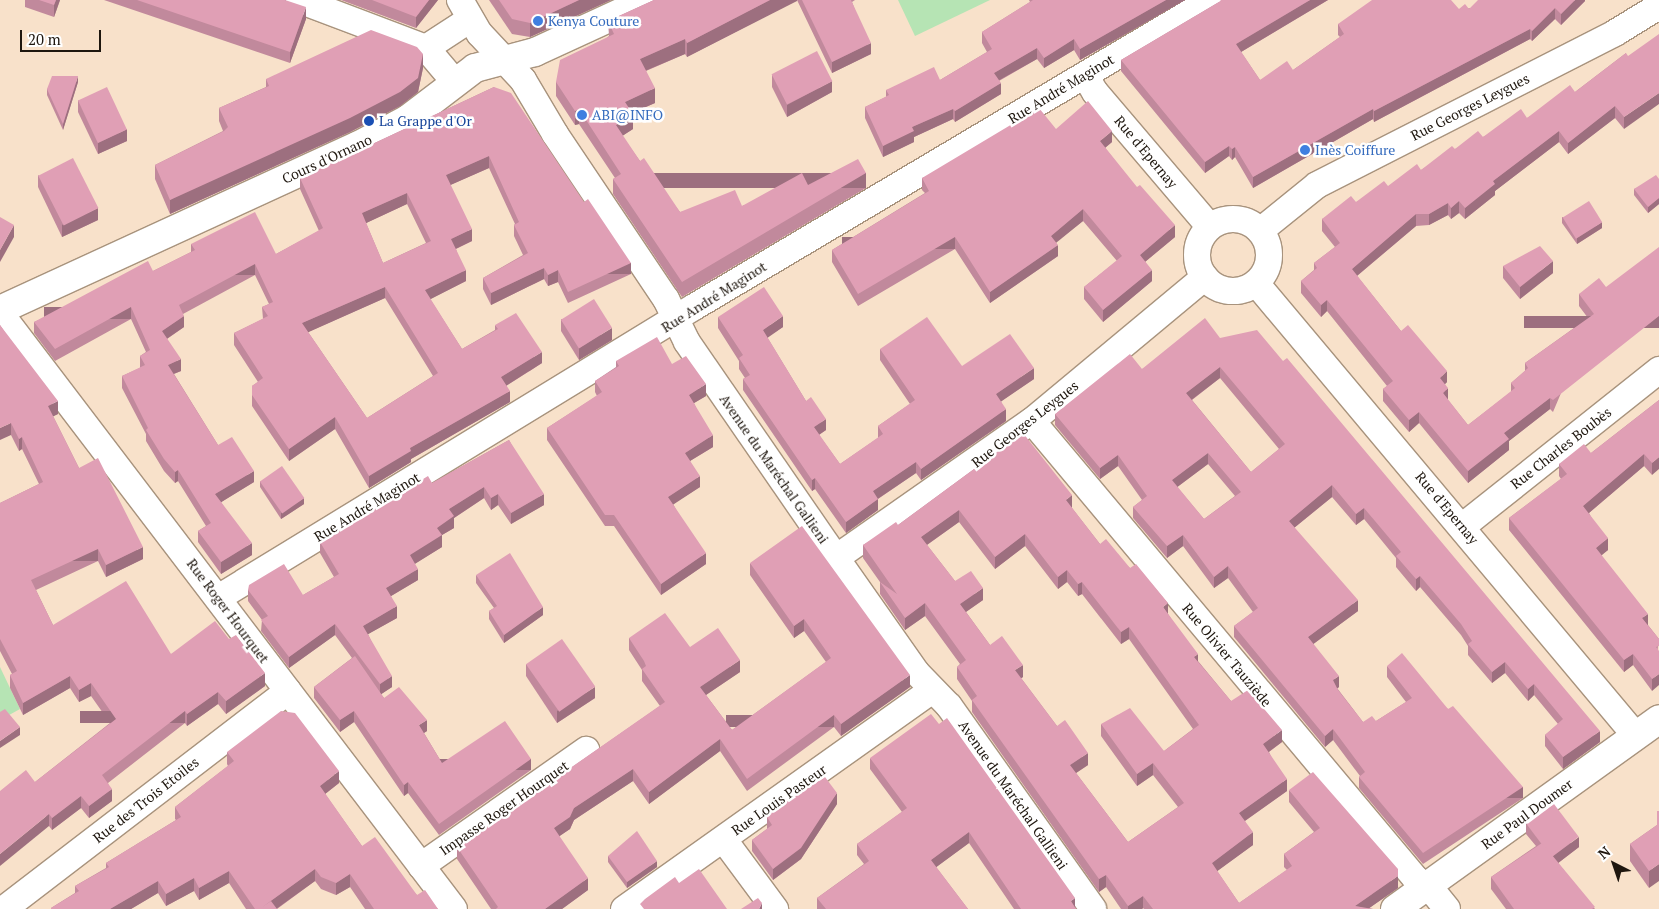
<!DOCTYPE html>
<meta charset="utf-8">
<style>
body{margin:0}
#map{position:relative;width:1659px;height:909px;overflow:hidden;background:#f8e1ca;font-family:"PT Serif",serif}
div>[style]{position:absolute}
[style*='--x']{left:calc(var(--x)*1px);top:calc(var(--y)*1px);width:calc(var(--w)*1px);rotate:calc(var(--a)*1deg)}
.green>*{inset:0;background:#b6e4b4}
.roads{filter:drop-shadow(1px 0 #a8937d) drop-shadow(-1px 0 #a8937d) drop-shadow(0 1px #a8937d) drop-shadow(0 -1px #a8937d)}
.street>*{height:26px;margin:-13px;padding:0 13px;transform-origin:13px;border-radius:13px;background:#fff}
.street>.ring{margin:-13px;padding:0;box-sizing:content-box;background:none;border:26px solid #fff;border-radius:50%}
.secondary>*{height:28px;margin:-14px;padding:0 14px;transform-origin:14px;border-radius:14px;background:#fff}
.wall>*{inset:0;background:#c1899c}
.shaded-wall>*{inset:0;background:#9d6f7f;transform-origin:0 0}
.building>*{inset:0;background:#e09fb5;transform-origin:0 0}
.dots>*{width:14px;height:14px;translate:-50% -50%;box-sizing:border-box;border:2px solid #fff;border-radius:50%}
span{translate:-50% -50%;white-space:nowrap;text-align:center;line-height:1.15;-webkit-text-stroke:5px #fff;paint-order:stroke}
.shop-label{font-size:14px;color:#366cbe}
.left{translate:0 -50%;text-align:left}
.street-label{font-size:14px;color:#1e160e}
.transit-label{font-size:14px;color:#164399}
.north{position:absolute;left:1589px;top:839px;width:50px;height:50px;-webkit-text-stroke:4px #fff;paint-order:stroke;rotate:319deg;font-size:14px;font-weight:700;line-height:20px;text-align:center;color:#1e160e}
.north::after{content:'';display:block;margin:auto;width:18px;height:22px;background:#1e160e;clip-path:polygon(50% 0,100% 100%,50% 72%,0 100%)}
.scale{position:absolute;left:20px;top:30px;width:81px;height:22px;box-sizing:border-box;border:2px solid #1e160e;border-top:0;padding-left:6px;font-size:15px;line-height:18px;white-space:nowrap;color:#1e160e;-webkit-text-stroke:4px #fff;paint-order:stroke}
</style>
<div id="map">
<div class="green">
<div style="clip-path:polygon(898px 0,990px 0,915px 36px)"></div>
<div style="clip-path:polygon(0 667px,20px 709px,0 720px)"></div>
</div>
<div class="roads">
<div class="street">
<div style="--x:299;--y:0;--w:136;--a:20.7"></div>
<div style="--x:426;--y:48;--w:43;--a:49.7"></div>
<div style="--x:460;--y:0;--w:39;--a:60"></div>
<div style="--x:480;--y:34;--w:63;--a:46.9"></div>
<div style="--x:523;--y:80;--w:63;--a:59.3"></div>
<div style="--x:555;--y:134;--w:199;--a:56.1"></div>
<div style="--x:666;--y:299;--w:48;--a:64"></div>
<div style="--x:687;--y:342;--w:262;--a:55.4"></div>
<div style="--x:836;--y:558;--w:139;--a:54.9"></div>
<div style="--x:916;--y:672;--w:47;--a:45.9"></div>
<div style="--x:949;--y:706;--w:249;--a:54.6"></div>
<div style="--x:426;--y:48;--w:51;--a:-33.1"></div>
<div style="--x:1085;--y:75;--w:20;--a:60"></div>
<div style="--x:1095;--y:92;--w:177;--a:49.6"></div>
<div class="ring" style="left:1197px;top:219px;width:46px;height:46px"></div>
<div style="--x:1260;--y:231;--w:73;--a:-38.9"></div>
<div style="--x:1317;--y:185;--w:335;--a:-27"></div>
<div style="--x:1615;--y:33;--w:52;--a:-31.5"></div>
<div style="--x:1256;--y:283;--w:591;--a:50.01"></div>
<div style="--x:0;--y:313;--w:749;--a:52.7"></div>
<div style="--x:1032;--y:421;--w:596;--a:50.03"></div>
<div style="--x:1415;--y:878;--w:26;--a:39"></div>
<div style="--x:1435;--y:894;--w:19;--a:51"></div>
<div style="--x:1463;--y:526;--w:251;--a:-38.5"></div>
<div style="--x:836;--y:558;--w:239;--a:-35"></div>
<div style="--x:1032;--y:421;--w:225;--a:-39.8"></div>
<div style="--x:218;--y:598;--w:558;--a:-31.44"></div>
<div style="--x:694;--y:307;--w:601;--a:-30.7"></div>
<div style="--x:724;--y:840;--w:86;--a:53.5"></div>
<div style="--x:421;--y:866;--w:202;--a:-35.1"></div>
<div style="--x:4;--y:909;--w:358;--a:-37.5"></div>
<div style="--x:624;--y:909;--w:378;--a:-35.4"></div>
</div>
<div class="secondary">
<div style="--x:0;--y:310;--w:393;--a:-24.7"></div>
<div style="--x:357;--y:146;--w:58;--a:-27.9"></div>
<div style="--x:408;--y:119;--w:84;--a:-37.3"></div>
<div style="--x:475;--y:68;--w:62;--a:-14.9"></div>
<div style="--x:535;--y:52;--w:124;--a:-24.7"></div>
<div style="--x:1395;--y:909;--w:325;--a:-35.7"></div>
</div>
</div>
<div class="wall">
<div style="clip-path:polygon(25px 0,60px 0,54px 17px,25px 7px)"></div>
<div style="clip-path:polygon(104px 0,285px 0,306px 19px,290px 63px)"></div>
<div style="clip-path:polygon(341px 0,438px 0,416px 28px)"></div>
<div style="clip-path:polygon(489px 0,611px 0,530px 37px,512px 34px)"></div>
<div style="clip-path:polygon(654px 0,855px 0,852px 2px,871px 54px,832px 73px,797px 0,687px 57px,685px 54px,646px 71px,655px 103px,632px 113px,633px 129px,622px 136px,640px 161px,680px 212px,742px 206px,808px 185px,866px 188px,682px 297px,613px 194px,613px 179px,615px 178px,579px 124px,575px 125px,556px 96px,556px 82px,609px 36px,608px 21px)"></div>
<div style="clip-path:polygon(1029px 0,1185px 0,1080px 60px,1074px 50px,1044px 68px,1037px 59px,999px 81px,1001px 94px,955px 122px,953px 119px,914px 137px,914px 142px,883px 157px,865px 118px,865px 107px,886px 97px,886px 90px,940px 80px,987px 52px,982px 43px,982px 32px,1030px 2px)"></div>
<div style="clip-path:polygon(1328px 0,1241px 52px,1260px 80px,1293px 70px,1340px 37px,1338px 35px,1338px 24px,1459px 9px,1585px 0,1585px 1px,1561px 25px,1555px 19px,1532px 41px,1530px 39px,1374px 122px,1373px 119px,1253px 188px,1235px 157px,1232px 160px,1229px 156px,1205px 173px,1121px 71px,1121px 60px,1219px 2px)"></div>
<div style="clip-path:polygon(1626px 53px,1624px 129px,1615px 118px,1568px 154px,1559px 142px,1495px 191px,1495px 195px,1465px 219px,1459px 213px,1451px 219px,1448px 215px,1429px 225px,1416px 226px,1357px 276px,1401px 331px,1447px 382px,1445px 384px,1448px 400px,1468px 425px,1511px 392px,1511px 383px,1525px 371px,1525px 363px,1588px 318px,1579px 306px,1579px 294px,1606px 287px,1553px 412px,1550px 409px,1509px 441px,1509px 450px,1468px 483px,1419px 423px,1409px 432px,1383px 401px,1383px 389px,1387px 386px,1327px 311px,1321px 317px,1301px 293px,1301px 281px,1314px 270px,1314px 263px,1335px 247px,1322px 231px,1322px 219px,1421px 170px,1455px 149px,1527px 118px,1575px 92px)"></div>
<div style="clip-path:polygon(423px 68px,418px 92px,400px 106px,350px 132px,170px 214px,155px 179px,155px 165px,223px 131px,219px 121px,219px 108px,266px 87px,266px 79px)"></div>
<div style="clip-path:polygon(772px 75px,832px 92px,787px 117px,772px 87px)"></div>
<div style="clip-path:polygon(78px 82px,63px 130px,47px 95px,47px 89px)"></div>
<div style="clip-path:polygon(evenodd,494px 87px,631px 274px,568px 303px,558px 282px,548px 286px,544px 279px,491px 305px,483px 289px,483px 278px,523px 255px,514px 236px,514px 225px,515px 224px,489px 168px,450px 185px,472px 241px,456px 249px,466px 281px,430px 299px,462px 349px,495px 330px,495px 325px,542px 363px,506px 386px,510px 402px,411px 459px,411px 462px,369px 488px,335px 429px,289px 461px,252px 406px,252px 386px,258px 382px,234px 345px,234px 333px,263px 319px,262px 307px,269px 304px,255px 275px,183px 314px,184px 327px,167px 339px,181px 371px,174px 374px,218px 445px,254px 482px,221px 502px,252px 555px,221px 574px,198px 542px,198px 531px,206px 526px,178px 481px,175px 483px,164px 471px,146px 441px,146px 434px,122px 388px,122px 376px,140px 368px,140px 356px,146px 352px,131px 319px,55px 361px,34px 333px,34px 322px,153px 271px,191px 252px,191px 244px,276px 254px,319px 231px,300px 189px,300px 178px,494px 87px,407px 204px,426px 243px,383px 263px,366px 223px,407px 204px,494px 87px,385px 298px,433px 376px,367px 418px,308px 332px,385px 298px)"></div>
<div style="clip-path:polygon(78px 100px,127px 141px,98px 154px,78px 112px)"></div>
<div style="clip-path:polygon(1056px 129px,1112px 142px,1105px 148px,1175px 237px,1145px 262px,1152px 281px,1103px 322px,1084px 299px,1084px 287px,1117px 261px,1083px 221px,1056px 242px,1058px 256px,990px 303px,955px 249px,858px 306px,832px 262px,832px 250px,925px 193px,922px 190px,922px 178px)"></div>
<div style="clip-path:polygon(38px 175px,98px 220px,62px 237px,38px 187px)"></div>
<div style="clip-path:polygon(1659px 179px,1659px 204px,1648px 213px,1634px 195px,1634px 189px)"></div>
<div style="clip-path:polygon(1562px 217px,1602px 228px,1577px 244px,1562px 223px)"></div>
<div style="clip-path:polygon(1503px 266px,1553px 273px,1520px 299px,1503px 278px)"></div>
<div style="clip-path:polygon(718px 317px,783px 327px,767px 337px,806px 401px,826px 430px,819px 435px,840px 464px,878px 438px,878px 426px,910px 404px,880px 360px,880px 349px,962px 366px,1034px 379px,1001px 401px,1006px 421px,921px 480px,916px 473px,878px 499px,878px 510px,846px 533px,815px 489px,812px 491px,743px 390px,743px 379px,745px 378px,739px 369px,739px 361px,718px 328px)"></div>
<div style="clip-path:polygon(561px 319px,612px 340px,579px 360px,561px 331px)"></div>
<div style="clip-path:polygon(0 325px,58px 414px,53px 416px,79px 468px,143px 559px,106px 577px,98px 561px,36px 590px,53px 625px,171px 654px,229px 639px,265px 686px,226px 714px,218px 704px,187px 726px,185px 723px,108px 783px,112px 801px,89px 818px,81px 808px,52px 830px,49px 826px,35px 782px,110px 723px,91px 696px,79px 702px,70px 688px,23px 715px,10px 688px,10px 675px,12px 674px,0 651px,0 503px,39px 484px,22px 449px,19px 451px,11px 435px)"></div>
<div style="clip-path:polygon(evenodd,1220px 338px,1600px 742px,1563px 769px,1545px 746px,1545px 735px,1558px 724px,1534px 695px,1528px 701px,1505px 673px,1492px 683px,1468px 655px,1468px 646px,1461px 635px,1420px 587px,1416px 591px,1396px 567px,1396px 558px,1364px 519px,1356px 525px,1332px 497px,1294px 528px,1358px 611px,1313px 644px,1339px 687px,1337px 688px,1363px 722px,1376px 721px,1406px 702px,1387px 677px,1387px 666px,1448px 709px,1523px 798px,1423px 864px,1359px 788px,1359px 777px,1360px 776px,1333px 740px,1325px 747px,1234px 637px,1234px 626px,1253px 612px,1228px 578px,1214px 588px,1183px 546px,1167px 558px,1133px 518px,1133px 507px,1142px 500px,1118px 466px,1100px 479px,1055px 425px,1055px 414px,1142px 369px,1220px 338px,1220px 378px,1279px 449px,1251px 472px,1192px 400px,1220px 378px,1220px 338px,1208px 464px,1235px 496px,1204px 519px,1177px 487px,1208px 464px)"></div>
<div style="clip-path:polygon(616px 361px,672px 364px,706px 396px,694px 403px,713px 447px,690px 461px,700px 487px,673px 504px,706px 564px,661px 595px,614px 526px,605px 526px,547px 440px,547px 428px,597px 396px,595px 392px,595px 381px,616px 367px)"></div>
<div style="clip-path:polygon(1659px 400px,1652px 475px,1644px 466px,1589px 513px,1608px 550px,1601px 555px,1648px 625px,1659px 639px,1652px 691px,1633px 665px,1624px 672px,1509px 530px,1509px 518px,1561px 479px,1559px 476px,1559px 464px,1591px 453px)"></div>
<div style="clip-path:polygon(evenodd,1023px 433px,1072px 507px,1072px 508px,1100px 544px,1130px 568px,1168px 614px,1198px 661px,1231px 701px,1282px 742px,1269px 752px,1287px 791px,1245px 821px,1253px 845px,1217px 871px,1239px 903px,1287px 870px,1284px 867px,1284px 854px,1314px 832px,1289px 802px,1289px 790px,1398px 888px,1369px 908px,1373px 909px,1144px 909px,1143px 908px,1142px 909px,1121px 909px,1106px 887px,1099px 892px,972px 712px,972px 701px,957px 679px,957px 667px,960px 664px,925px 616px,905px 630px,880px 594px,880px 582px,863px 558px,863px 545px,898px 525px,1023px 433px,959px 522px,995px 569px,1025px 546px,1058px 589px,1067px 582px,1078px 596px,1082px 594px,1121px 644px,1129px 639px,1193px 729px,1164px 751px,1101px 724px,1101px 736px,1137px 786px,1153px 775px,1178px 807px,1128px 842px,1076px 773px,1088px 765px,1057px 726px,1021px 678px,1023px 677px,990px 645px,966px 612px,983px 600px,955px 581px,927px 545px,959px 522px)"></div>
<div style="clip-path:polygon(509px 440px,544px 505px,511px 524px,498px 505px,491px 510px,484px 498px,454px 518px,454px 528px,442px 535px,442px 547px,414px 564px,418px 580px,391px 596px,397px 618px,368px 634px,392px 687px,381px 694px,384px 698px,427px 731px,424px 733px,442px 763px,531px 770px,439px 835px,408px 793px,404px 796px,354px 722px,340px 732px,314px 698px,314px 687px,352px 658px,335px 635px,289px 668px,261px 631px,262px 620px,248px 601px,248px 590px,303px 595px,334px 577px,320px 553px,320px 542px,432px 483px)"></div>
<div style="clip-path:polygon(260px 481px,304px 504px,281px 519px,260px 487px)"></div>
<div style="clip-path:polygon(750px 563px,910px 687px,841px 736px,834px 727px,747px 791px,720px 751px,649px 804px,633px 781px,574px 820px,570px 829px,559px 836px,588px 890px,562px 909px,491px 909px,457px 859px,457px 847px,660px 706px,642px 681px,642px 670px,629px 650px,629px 638px,690px 647px,740px 672px,706px 695px,732px 730px,826px 662px,804px 631px,794px 638px,750px 575px)"></div>
<div style="clip-path:polygon(476px 575px,543px 615px,504px 643px,489px 619px,489px 611px,494px 608px,476px 583px)"></div>
<div style="clip-path:polygon(526px 664px,595px 698px,557px 723px,526px 676px)"></div>
<div style="clip-path:polygon(227px 752px,339px 783px,325px 794px,362px 846px,417px 895px,438px 909px,365px 909px,350px 887px,336px 895px,321px 889px,315px 881px,277px 909px,246px 909px,229px 883px,199px 900px,194px 891px,166px 906px,158px 893px,131px 909px,51px 909px,51px 908px,75px 893px,75px 886px,106px 868px,106px 863px,176px 820px,175px 819px,175px 807px,228px 766px,227px 764px)"></div>
<div style="clip-path:polygon(870px 758px,1075px 906px,1076px 909px,1014px 909px,969px 843px,936px 867px,968px 909px,817px 909px,817px 898px,864px 864px,857px 855px,857px 844px,902px 812px,870px 769px)"></div>
<div style="clip-path:polygon(837px 804px,801px 859px,773px 880px,752px 851px,752px 840px,767px 829px,767px 817px)"></div>
<div style="clip-path:polygon(1526px 823px,1579px 847px,1558px 863px,1595px 909px,1506px 909px,1491px 889px,1491px 877px,1536px 846px,1526px 834px)"></div>
<div style="clip-path:polygon(1657px 825px,1649px 888px,1630px 861px,1630px 844px)"></div>
<div style="clip-path:polygon(608px 856px,657px 867px,627px 888px,608px 862px)"></div>
</div>
<div class="shaded-wall">
<div style="clip-path:polygon(56px 0,60px 0,54px 17px,54px 5px)"></div>
<div style="clip-path:polygon(429px 0,438px 0,416px 28px,416px 17px)"></div>
<div style="clip-path:polygon(579px 0,611px 0,530px 37px,530px 23px)"></div>
<div style="clip-path:polygon(770px 0,797px 0,797px 1px,687px 57px,687px 43px)"></div>
<div style="clip-path:polygon(1166px 0,1185px 0,1080px 60px,1080px 49px)"></div>
<div style="clip-path:polygon(1310px 0,1328px 0,1236px 55px,1236px 44px)"></div>
<div style="clip-path:polygon(1575px 0,1585px 0,1585px 1px,1561px 25px,1561px 14px)"></div>
<div style="clip-path:polygon(306px 7px,306px 19px,290px 63px,290px 52px)"></div>
<div style="clip-path:polygon(1555px 8px,1555px 19px,1532px 41px,1532px 31px)"></div>
<div style="clip-path:polygon(1530px 29px,1530px 39px,1374px 122px,1374px 111px)"></div>
<div style="clip-path:polygon(685px 39px,685px 54px,640px 73px,640px 59px)"></div>
<div style="clip-path:polygon(1074px 39px,1074px 50px,1044px 68px,1044px 58px)"></div>
<div style="clip-path:polygon(871px 43px,871px 54px,832px 73px,832px 62px)"></div>
<div style="clip-path:polygon(1037px 48px,1037px 59px,994px 83px,994px 73px)"></div>
<div style="clip-path:polygon(423px 54px,423px 68px,418px 92px,400px 106px,350px 132px,170px 214px,170px 200px)"></div>
<div style="clip-path:polygon(78px 76px,78px 82px,63px 130px,63px 124px)"></div>
<div style="clip-path:polygon(832px 81px,832px 92px,787px 117px,787px 105px)"></div>
<div style="clip-path:polygon(1001px 83px,1001px 94px,955px 122px,955px 111px)"></div>
<div style="clip-path:polygon(655px 88px,655px 103px,625px 116px,625px 102px)"></div>
<div style="clip-path:polygon(1659px 93px,1659px 104px,1624px 129px,1624px 117px)"></div>
<div style="clip-path:polygon(1615px 106px,1615px 118px,1568px 154px,1568px 143px)"></div>
<div style="clip-path:polygon(579px 109px,579px 124px,575px 125px,575px 111px)"></div>
<div style="clip-path:polygon(953px 109px,953px 119px,914px 137px,914px 142px,883px 157px,883px 146px,912px 127px)"></div>
<div style="clip-path:polygon(1373px 109px,1373px 119px,1253px 188px,1253px 177px)"></div>
<div style="clip-path:polygon(633px 114px,633px 129px,616px 140px,616px 125px)"></div>
<div style="clip-path:polygon(127px 129px,127px 141px,98px 154px,98px 143px)"></div>
<div style="clip-path:polygon(1112px 131px,1112px 142px,1100px 152px,1100px 141px)"></div>
<div style="clip-path:polygon(1559px 131px,1559px 142px,1495px 191px,1495px 195px,1465px 219px,1465px 208px,1493px 181px)"></div>
<div style="clip-path:polygon(1229px 146px,1229px 156px,1205px 173px,1205px 162px)"></div>
<div style="clip-path:polygon(1235px 147px,1235px 157px,1232px 160px,1232px 149px)"></div>
<div style="clip-path:polygon(489px 156px,489px 168px,446px 187px,446px 175px)"></div>
<div style="left:866px;top:173px;width:15px;height:214px;rotate:90deg"></div>
<div style="clip-path:polygon(407px 193px,407px 204px,362px 225px,362px 213px)"></div>
<div style="clip-path:polygon(1659px 198px,1659px 204px,1648px 213px,1648px 207px)"></div>
<div style="clip-path:polygon(1459px 201px,1459px 213px,1451px 219px,1451px 208px)"></div>
<div style="clip-path:polygon(1448px 203px,1448px 215px,1429px 225px,1429px 214px)"></div>
<div style="clip-path:polygon(98px 208px,98px 220px,62px 237px,62px 225px)"></div>
<div style="clip-path:polygon(1083px 209px,1083px 221px,1051px 247px,1051px 236px)"></div>
<div style="clip-path:polygon(1416px 214px,1416px 226px,1352px 280px,1352px 269px)"></div>
<div style="clip-path:polygon(1602px 222px,1602px 228px,1577px 244px,1577px 238px)"></div>
<div style="clip-path:polygon(14px 225px,14px 237px,0 262px,0 250px)"></div>
<div style="clip-path:polygon(1175px 225px,1175px 237px,1140px 266px,1140px 255px)"></div>
<div style="clip-path:polygon(472px 229px,472px 241px,451px 251px,451px 239px)"></div>
<div style="left:955px;top:237px;width:12px;height:113px;rotate:90deg"></div>
<div style="clip-path:polygon(1058px 245px,1058px 256px,990px 303px,990px 292px)"></div>
<div style="clip-path:polygon(1553px 261px,1553px 273px,1520px 299px,1520px 287px)"></div>
<div style="left:631px;top:263px;width:11px;height:69px;rotate:90deg"></div>
<div style="left:255px;top:264px;width:11px;height:86px;rotate:90deg"></div>
<div style="clip-path:polygon(544px 268px,544px 279px,491px 305px,491px 293px)"></div>
<div style="clip-path:polygon(466px 270px,466px 281px,425px 302px,425px 290px)"></div>
<div style="clip-path:polygon(558px 270px,558px 282px,548px 286px,548px 275px)"></div>
<div style="clip-path:polygon(1152px 270px,1152px 281px,1103px 322px,1103px 310px)"></div>
<div style="clip-path:polygon(385px 287px,385px 298px,302px 335px,302px 323px)"></div>
<div style="clip-path:polygon(1327px 300px,1327px 311px,1321px 317px,1321px 305px)"></div>
<div style="left:131px;top:307px;width:12px;height:87px;rotate:90deg"></div>
<div style="clip-path:polygon(184px 316px,184px 327px,162px 342px,162px 331px)"></div>
<div style="clip-path:polygon(783px 316px,783px 327px,763px 341px,763px 330px)"></div>
<div style="left:1659px;top:316px;width:12px;height:135px;rotate:90deg"></div>
<div style="clip-path:polygon(612px 328px,612px 340px,579px 360px,579px 348px)"></div>
<div style="clip-path:polygon(542px 352px,542px 363px,501px 389px,501px 377px)"></div>
<div style="clip-path:polygon(181px 359px,181px 371px,168px 376px,168px 365px)"></div>
<div style="clip-path:polygon(1220px 367px,1220px 378px,1186px 404px,1186px 393px)"></div>
<div style="clip-path:polygon(1034px 368px,1034px 379px,996px 405px,996px 394px)"></div>
<div style="clip-path:polygon(1447px 371px,1447px 382px,1440px 389px,1440px 378px)"></div>
<div style="clip-path:polygon(706px 384px,706px 396px,689px 406px,689px 395px)"></div>
<div style="clip-path:polygon(1448px 388px,1448px 400px,1443px 393px)"></div>
<div style="clip-path:polygon(510px 391px,510px 402px,411px 459px,411px 462px,369px 488px,369px 476px,410px 448px)"></div>
<div style="clip-path:polygon(1550px 398px,1550px 409px,1509px 441px,1509px 450px,1468px 483px,1468px 471px,1504px 433px)"></div>
<div style="clip-path:polygon(58px 401px,58px 414px,48px 419px,48px 406px)"></div>
<div style="clip-path:polygon(1006px 409px,1006px 421px,921px 480px,921px 469px)"></div>
<div style="clip-path:polygon(1419px 412px,1419px 423px,1409px 432px,1409px 420px)"></div>
<div style="clip-path:polygon(335px 417px,335px 429px,289px 461px,289px 449px)"></div>
<div style="clip-path:polygon(826px 419px,826px 430px,814px 438px,814px 427px)"></div>
<div style="clip-path:polygon(11px 423px,11px 435px,0 440px,0 428px)"></div>
<div style="clip-path:polygon(713px 435px,713px 447px,685px 464px,685px 453px)"></div>
<div style="clip-path:polygon(22px 437px,22px 449px,19px 451px,19px 439px)"></div>
<div style="clip-path:polygon(1208px 453px,1208px 464px,1172px 491px,1172px 480px)"></div>
<div style="clip-path:polygon(1644px 454px,1644px 466px,1583px 518px,1583px 506px)"></div>
<div style="clip-path:polygon(1118px 455px,1118px 466px,1100px 479px,1100px 468px)"></div>
<div style="clip-path:polygon(1659px 457px,1659px 469px,1652px 475px,1652px 463px)"></div>
<div style="clip-path:polygon(916px 462px,916px 473px,873px 502px,873px 491px)"></div>
<div style="clip-path:polygon(178px 470px,178px 481px,175px 483px,175px 472px)"></div>
<div style="clip-path:polygon(254px 471px,254px 482px,215px 506px,215px 494px)"></div>
<div style="clip-path:polygon(700px 476px,700px 487px,668px 508px,668px 497px)"></div>
<div style="clip-path:polygon(815px 478px,815px 489px,812px 491px,812px 480px)"></div>
<div style="clip-path:polygon(1332px 485px,1332px 497px,1289px 532px,1289px 521px)"></div>
<div style="clip-path:polygon(484px 487px,484px 498px,454px 518px,454px 528px,442px 535px,442px 547px,410px 567px,410px 555px,437px 528px,449px 509px)"></div>
<div style="clip-path:polygon(498px 494px,498px 505px,491px 510px,491px 498px)"></div>
<div style="clip-path:polygon(544px 494px,544px 505px,511px 524px,511px 513px)"></div>
<div style="clip-path:polygon(1072px 495px,1072px 507px,1066px 512px,1066px 500px)"></div>
<div style="clip-path:polygon(304px 498px,304px 504px,281px 519px,281px 513px)"></div>
<div style="clip-path:polygon(878px 499px,878px 510px,846px 533px,846px 522px)"></div>
<div style="clip-path:polygon(1364px 508px,1364px 519px,1356px 525px,1356px 514px)"></div>
<div style="clip-path:polygon(959px 510px,959px 522px,921px 549px,921px 537px)"></div>
<div style="clip-path:polygon(1025px 534px,1025px 546px,995px 569px,995px 557px)"></div>
<div style="clip-path:polygon(1183px 535px,1183px 546px,1167px 558px,1167px 546px)"></div>
<div style="clip-path:polygon(1608px 538px,1608px 550px,1596px 560px,1596px 548px)"></div>
<div style="clip-path:polygon(252px 543px,252px 555px,221px 574px,221px 562px)"></div>
<div style="clip-path:polygon(143px 547px,143px 559px,106px 577px,106px 565px)"></div>
<div style="left:98px;top:549px;width:12px;height:74px;rotate:90deg"></div>
<div style="clip-path:polygon(706px 553px,706px 564px,661px 595px,661px 584px)"></div>
<div style="clip-path:polygon(1228px 566px,1228px 578px,1214px 588px,1214px 577px)"></div>
<div style="clip-path:polygon(418px 569px,418px 580px,386px 599px,386px 588px)"></div>
<div style="clip-path:polygon(1067px 570px,1067px 582px,1058px 589px,1058px 577px)"></div>
<div style="clip-path:polygon(1420px 576px,1420px 587px,1416px 591px,1416px 579px)"></div>
<div style="clip-path:polygon(1082px 582px,1082px 594px,1078px 596px,1078px 584px)"></div>
<div style="clip-path:polygon(983px 588px,983px 600px,960px 616px,960px 604px)"></div>
<div style="clip-path:polygon(1358px 600px,1358px 611px,1308px 648px,1308px 637px)"></div>
<div style="clip-path:polygon(925px 603px,925px 616px,905px 630px,905px 618px)"></div>
<div style="clip-path:polygon(1168px 603px,1168px 615px,1163px 607px)"></div>
<div style="clip-path:polygon(397px 606px,397px 618px,363px 637px,363px 626px)"></div>
<div style="clip-path:polygon(543px 607px,543px 615px,504px 643px,504px 635px)"></div>
<div style="clip-path:polygon(1648px 614px,1648px 626px,1642px 618px)"></div>
<div style="clip-path:polygon(804px 619px,804px 631px,794px 638px,794px 626px)"></div>
<div style="clip-path:polygon(335px 624px,335px 635px,289px 668px,289px 657px)"></div>
<div style="clip-path:polygon(1129px 627px,1129px 639px,1121px 644px,1121px 632px)"></div>
<div style="clip-path:polygon(1198px 654px,1198px 666px,1194px 657px)"></div>
<div style="clip-path:polygon(1633px 654px,1633px 665px,1624px 672px,1624px 660px)"></div>
<div style="clip-path:polygon(740px 660px,740px 672px,700px 699px,700px 687px)"></div>
<div style="clip-path:polygon(1505px 662px,1505px 673px,1492px 683px,1492px 672px)"></div>
<div style="clip-path:polygon(1023px 665px,1023px 677px,1015px 682px,1015px 670px)"></div>
<div style="clip-path:polygon(265px 673px,265px 686px,226px 714px,226px 701px)"></div>
<div style="clip-path:polygon(1659px 674px,1659px 685px,1652px 691px,1652px 679px)"></div>
<div style="clip-path:polygon(910px 675px,910px 687px,841px 736px,841px 724px)"></div>
<div style="clip-path:polygon(70px 676px,70px 688px,23px 715px,23px 703px)"></div>
<div style="clip-path:polygon(392px 676px,392px 687px,380px 695px,380px 684px)"></div>
<div style="clip-path:polygon(1339px 676px,1339px 687px,1333px 692px,1333px 680px)"></div>
<div style="clip-path:polygon(91px 683px,91px 696px,79px 702px,79px 690px)"></div>
<div style="clip-path:polygon(1534px 684px,1534px 695px,1528px 701px,1528px 689px)"></div>
<div style="clip-path:polygon(595px 687px,595px 698px,557px 723px,557px 711px)"></div>
<div style="clip-path:polygon(218px 692px,218px 704px,187px 726px,187px 714px)"></div>
<div style="left:185px;top:711px;width:12px;height:105px;rotate:90deg"></div>
<div style="clip-path:polygon(354px 711px,354px 722px,340px 732px,340px 720px)"></div>
<div style="left:834px;top:715px;width:12px;height:108px;rotate:90deg"></div>
<div style="clip-path:polygon(427px 720px,427px 731px,419px 736px,419px 725px)"></div>
<div style="clip-path:polygon(20px 727px,20px 735px,0 748px,0 741px)"></div>
<div style="clip-path:polygon(1333px 729px,1333px 740px,1325px 747px,1325px 736px)"></div>
<div style="clip-path:polygon(1282px 730px,1282px 742px,1263px 756px,1263px 744px)"></div>
<div style="clip-path:polygon(1600px 731px,1600px 742px,1563px 769px,1563px 757px)"></div>
<div style="clip-path:polygon(720px 739px,720px 751px,649px 804px,649px 792px)"></div>
<div style="clip-path:polygon(1088px 753px,1088px 765px,1070px 777px,1070px 765px)"></div>
<div style="left:531px;top:759px;width:11px;height:113px;rotate:90deg"></div>
<div style="clip-path:polygon(1153px 763px,1153px 775px,1137px 786px,1137px 774px)"></div>
<div style="clip-path:polygon(633px 769px,633px 781px,574px 820px,570px 829px,554px 840px,554px 828px,574px 808px)"></div>
<div style="clip-path:polygon(339px 771px,339px 783px,320px 798px,320px 786px)"></div>
<div style="clip-path:polygon(1287px 779px,1287px 791px,1239px 825px,1239px 813px)"></div>
<div style="clip-path:polygon(408px 782px,408px 793px,404px 796px,404px 785px)"></div>
<div style="left:1523px;top:787px;width:11px;height:120px;rotate:90deg"></div>
<div style="clip-path:polygon(112px 789px,112px 801px,89px 818px,89px 806px)"></div>
<div style="clip-path:polygon(837px 793px,837px 804px,801px 859px,773px 880px,773px 869px)"></div>
<div style="clip-path:polygon(81px 796px,81px 808px,52px 830px,52px 818px)"></div>
<div style="clip-path:polygon(49px 814px,49px 826px,0 866px,0 854px)"></div>
<div style="clip-path:polygon(969px 832px,969px 843px,931px 871px,931px 860px)"></div>
<div style="clip-path:polygon(1253px 832px,1253px 845px,1212px 875px,1212px 863px)"></div>
<div style="clip-path:polygon(1579px 837px,1579px 847px,1553px 867px,1553px 856px)"></div>
<div style="clip-path:polygon(657px 861px,657px 867px,627px 888px,627px 882px)"></div>
<div style="clip-path:polygon(1659px 864px,1659px 881px,1649px 888px,1649px 871px)"></div>
<div style="clip-path:polygon(315px 869px,315px 881px,276px 909px,261px 908px)"></div>
<div style="clip-path:polygon(229px 871px,229px 883px,199px 900px,199px 888px)"></div>
<div style="clip-path:polygon(350px 874px,350px 887px,336px 895px,336px 883px)"></div>
<div style="clip-path:polygon(1106px 875px,1106px 887px,1099px 892px,1099px 879px)"></div>
<div style="clip-path:polygon(1398px 876px,1398px 888px,1368px 909px,1355px 906px)"></div>
<div style="clip-path:polygon(194px 878px,194px 891px,166px 906px,166px 894px)"></div>
<div style="clip-path:polygon(588px 878px,588px 890px,562px 909px,545px 909px)"></div>
<div style="clip-path:polygon(158px 881px,158px 893px,131px 909px,110px 909px)"></div>
<div style="clip-path:polygon(1143px 896px,1143px 908px,1142px 909px,1128px 909px,1128px 906px)"></div>
<div style="clip-path:polygon(1075px 898px,1075px 909px,1071px 901px)"></div>
<div style="clip-path:polygon(762px 903px,762px 909px,759px 909px)"></div>
</div>
<div class="building">
<div style="clip-path:polygon(39px 0,56px 0,54px 5px)"></div>
<div style="clip-path:polygon(137px 0,285px 0,306px 7px,290px 52px)"></div>
<div style="clip-path:polygon(372px 0,429px 0,416px 17px)"></div>
<div style="clip-path:polygon(499px 0,579px 0,530px 23px,512px 19px)"></div>
<div style="clip-path:polygon(654px 0,770px 0,687px 43px,685px 39px,640px 59px,655px 88px,625px 102px,633px 114px,616px 125px,640px 161px,644px 158px,680px 212px,735px 190px,742px 206px,802px 173px,808px 185px,858px 159px,866px 173px,682px 282px,613px 179px,621px 174px,579px 109px,575px 111px,556px 82px,560px 60px,614px 34px,608px 21px)"></div>
<div style="clip-path:polygon(802px 0,851px 0,871px 43px,832px 62px)"></div>
<div style="clip-path:polygon(1033px 0,1166px 0,1080px 49px,1074px 39px,1044px 58px,1037px 48px,994px 73px,1001px 83px,955px 111px,953px 109px,912px 127px,914px 131px,883px 146px,865px 107px,889px 95px,886px 90px,934px 67px,940px 80px,992px 49px,982px 32px)"></div>
<div style="clip-path:polygon(1221px 0,1310px 0,1236px 44px,1260px 80px,1287px 61px,1293px 70px,1344px 34px,1338px 24px,1372px 0,1451px 0,1459px 9px,1465px 4px,1469px 9px,1478px 0,1575px 0,1561px 14px,1555px 8px,1532px 31px,1530px 29px,1374px 111px,1373px 109px,1253px 177px,1235px 147px,1232px 149px,1229px 146px,1205px 162px,1121px 60px,1219px 2px)"></div>
<div style="clip-path:polygon(371px 30px,417px 47px,423px 54px,418px 78px,400px 92px,350px 118px,170px 200px,155px 165px,224px 131px,228px 127px,219px 108px,269px 86px,266px 79px)"></div>
<div style="clip-path:polygon(1659px 34px,1659px 93px,1624px 117px,1615px 106px,1568px 143px,1559px 131px,1493px 181px,1495px 184px,1465px 208px,1459px 201px,1451px 208px,1448px 203px,1429px 214px,1416px 214px,1352px 269px,1401px 331px,1408px 325px,1447px 371px,1440px 378px,1448px 388px,1443px 393px,1468px 425px,1515px 388px,1511px 383px,1528px 368px,1525px 363px,1594px 314px,1579px 294px,1599px 278px,1606px 287px,1659px 247px,1659px 316px,1553px 400px,1550px 398px,1504px 433px,1509px 439px,1468px 471px,1419px 412px,1409px 420px,1383px 389px,1393px 381px,1327px 300px,1321px 305px,1301px 281px,1317px 268px,1314px 263px,1340px 243px,1322px 219px,1351px 196px,1356px 202px,1384px 181px,1388px 186px,1417px 164px,1421px 170px,1452px 146px,1455px 149px,1478px 131px,1483px 137px,1521px 109px,1527px 118px,1570px 85px,1575px 92px,1626px 53px,1628px 56px)"></div>
<div style="left:817px;top:51px;width:34px;height:51px;rotate:63deg"></div>
<div style="clip-path:polygon(52px 76px,78px 76px,63px 124px,47px 89px)"></div>
<div style="left:107px;top:87px;width:47px;height:32px;rotate:65deg"></div>
<div style="clip-path:polygon(evenodd,494px 87px,511px 93px,584px 202px,588px 199px,631px 263px,568px 292px,558px 270px,548px 275px,544px 268px,491px 293px,483px 278px,528px 253px,514px 225px,519px 222px,489px 156px,446px 175px,472px 229px,451px 239px,466px 270px,425px 290px,462px 349px,498px 329px,495px 325px,516px 313px,542px 352px,501px 377px,510px 391px,410px 448px,411px 451px,369px 476px,335px 417px,289px 449px,252px 395px,252px 386px,263px 378px,234px 333px,268px 316px,262px 307px,273px 302px,255px 264px,179px 305px,184px 316px,162px 331px,181px 359px,168px 365px,218px 445px,232px 437px,254px 471px,215px 494px,252px 543px,221px 562px,198px 531px,211px 523px,178px 470px,175px 472px,164px 459px,146px 430px,148px 428px,122px 376px,145px 365px,140px 356px,150px 350px,131px 307px,55px 349px,34px 322px,148px 261px,153px 271px,195px 250px,191px 244px,255px 212px,276px 254px,323px 228px,300px 178px,494px 87px,407px 193px,431px 241px,383px 263px,362px 213px,407px 193px,494px 87px,385px 287px,438px 373px,367px 418px,302px 323px,385px 287px)"></div>
<div style="clip-path:polygon(1088px 101px,1112px 131px,1100px 141px,1137px 187px,1140px 185px,1175px 225px,1140px 255px,1152px 270px,1103px 310px,1084px 287px,1122px 256px,1083px 209px,1051px 236px,1058px 245px,990px 292px,955px 237px,858px 294px,832px 250px,929px 191px,922px 178px,1039px 108px,1056px 129px)"></div>
<div style="left:73px;top:158px;width:56px;height:39px;rotate:63deg"></div>
<div style="clip-path:polygon(1656px 175px,1659px 179px,1659px 198px,1648px 207px,1634px 189px)"></div>
<div style="left:1589px;top:201px;width:25px;height:31px;rotate:58deg"></div>
<div style="clip-path:polygon(0 217px,14px 225px,0 250px)"></div>
<div style="clip-path:polygon(1540px 246px,1553px 261px,1520px 287px,1503px 266px)"></div>
<div style="clip-path:polygon(764px 287px,783px 316px,763px 330px,806px 401px,811px 397px,826px 419px,814px 427px,840px 464px,883px 434px,878px 426px,915px 400px,880px 349px,927px 317px,962px 366px,1010px 334px,1034px 368px,996px 394px,1006px 409px,921px 469px,916px 462px,873px 491px,878px 499px,846px 522px,815px 478px,812px 480px,743px 379px,750px 375px,739px 358px,743px 355px,718px 317px)"></div>
<div style="left:594px;top:299px;width:34px;height:39px;rotate:58deg"></div>
<div style="clip-path:polygon(evenodd,1205px 318px,1220px 338px,1257px 330px,1283px 361px,1287px 358px,1600px 731px,1563px 757px,1545px 735px,1563px 719px,1534px 684px,1528px 689px,1505px 662px,1492px 672px,1468px 644px,1472px 641px,1461px 624px,1420px 576px,1416px 579px,1396px 556px,1401px 552px,1364px 508px,1356px 514px,1332px 485px,1289px 521px,1358px 600px,1308px 637px,1339px 676px,1333px 680px,1338px 690px,1363px 722px,1372px 716px,1376px 721px,1412px 698px,1387px 666px,1402px 653px,1448px 709px,1453px 706px,1523px 787px,1423px 853px,1359px 777px,1365px 772px,1333px 729px,1325px 736px,1234px 626px,1258px 608px,1228px 566px,1214px 577px,1183px 535px,1167px 546px,1133px 507px,1147px 496px,1118px 455px,1100px 468px,1055px 414px,1130px 354px,1142px 369px,1205px 318px,1220px 367px,1285px 444px,1251px 472px,1186px 393px,1220px 367px,1205px 318px,1208px 453px,1241px 492px,1204px 519px,1172px 480px,1208px 453px)"></div>
<div style="clip-path:polygon(0 325px,58px 401px,48px 406px,79px 468px,98px 458px,143px 547px,106px 565px,98px 549px,31px 580px,53px 625px,126px 581px,171px 654px,215px 621px,229px 639px,236px 635px,265px 673px,226px 701px,218px 692px,187px 714px,185px 711px,102px 775px,112px 789px,89px 806px,81px 796px,52px 818px,49px 814px,0 854px,0 791px,26px 770px,35px 782px,116px 719px,91px 683px,79px 690px,70px 676px,23px 703px,10px 675px,17px 671px,0 639px,0 503px,43px 482px,22px 437px,19px 439px,11px 423px,0 428px)"></div>
<div style="clip-path:polygon(657px 337px,672px 364px,686px 356px,706px 384px,689px 395px,713px 435px,685px 453px,700px 476px,668px 497px,706px 553px,661px 584px,614px 515px,605px 515px,547px 428px,602px 392px,595px 381px,619px 366px,616px 361px)"></div>
<div style="clip-path:polygon(1659px 400px,1659px 457px,1652px 463px,1644px 454px,1583px 506px,1608px 538px,1596px 548px,1648px 614px,1642px 618px,1659px 639px,1659px 646px,1656px 647px,1659px 651px,1659px 674px,1652px 679px,1633px 654px,1624px 660px,1509px 518px,1567px 474px,1559px 464px,1584px 444px,1591px 453px)"></div>
<div style="clip-path:polygon(evenodd,1023px 433px,1072px 495px,1066px 500px,1100px 544px,1106px 539px,1130px 568px,1136px 564px,1168px 603px,1163px 607px,1198px 654px,1194px 657px,1231px 701px,1248px 690px,1282px 730px,1263px 744px,1287px 779px,1239px 813px,1253px 832px,1212px 863px,1239px 903px,1292px 866px,1284px 854px,1320px 828px,1289px 790px,1313px 772px,1398px 869px,1398px 876px,1355px 906px,1373px 909px,1153px 909px,1143px 896px,1128px 906px,1106px 875px,1099px 879px,972px 700px,977px 696px,957px 667px,966px 660px,925px 603px,905px 618px,880px 582px,897px 594px,863px 545px,896px 522px,898px 525px,1023px 433px,959px 510px,995px 557px,1025px 534px,1058px 577px,1067px 570px,1078px 584px,1082px 582px,1121px 632px,1129px 627px,1199px 725px,1164px 751px,1130px 708px,1101px 724px,1137px 774px,1153px 763px,1184px 803px,1128px 842px,1070px 765px,1088px 753px,1065px 720px,1057px 726px,1015px 670px,1023px 665px,1002px 636px,990px 645px,960px 604px,983px 588px,971px 571px,955px 581px,921px 537px,959px 510px)"></div>
<div style="clip-path:polygon(509px 440px,544px 494px,511px 513px,498px 494px,491px 498px,484px 487px,449px 509px,454px 516px,437px 528px,442px 535px,410px 555px,418px 569px,386px 588px,397px 606px,363px 626px,392px 676px,380px 684px,335px 624px,289px 657px,261px 620px,268px 616px,248px 590px,249px 585px,284px 564px,303px 595px,339px 574px,320px 542px,428px 476px,432px 483px)"></div>
<div style="left:282px;top:466px;width:39px;height:27px;rotate:55deg"></div>
<div style="clip-path:polygon(802px 526px,910px 675px,841px 724px,834px 715px,747px 779px,720px 739px,649px 792px,633px 769px,574px 808px,570px 817px,554px 828px,588px 878px,545px 909px,496px 909px,498px 907px,457px 847px,665px 702px,642px 669px,646px 666px,644px 661px,629px 638px,665px 613px,690px 647px,718px 628px,740px 660px,700px 687px,732px 730px,831px 658px,804px 619px,794px 626px,750px 563px)"></div>
<div style="clip-path:polygon(510px 553px,543px 607px,504px 635px,489px 611px,497px 606px,476px 575px)"></div>
<div style="left:562px;top:639px;width:58px;height:44px;rotate:55deg"></div>
<div style="clip-path:polygon(355px 656px,384px 698px,399px 687px,427px 720px,419px 725px,442px 763px,505px 721px,531px 759px,439px 824px,408px 782px,404px 785px,354px 711px,340px 720px,314px 687px)"></div>
<div style="clip-path:polygon(5px 709px,20px 727px,0 741px,0 712px)"></div>
<div style="clip-path:polygon(281px 711px,295px 713px,339px 771px,320px 786px,362px 846px,375px 837px,417px 895px,425px 890px,438px 909px,374px 909px,350px 874px,336px 883px,321px 877px,315px 869px,261px 908px,271px 901px,277px 909px,255px 909px,229px 871px,199px 888px,194px 878px,166px 894px,158px 881px,110px 909px,51px 909px,51px 908px,79px 891px,75px 886px,109px 867px,106px 863px,181px 817px,175px 807px,234px 761px,227px 752px)"></div>
<div style="clip-path:polygon(931px 714px,939px 724px,947px 718px,1075px 898px,1071px 901px,1076px 909px,1021px 909px,969px 832px,931px 860px,968px 909px,826px 909px,817px 898px,869px 861px,857px 844px,907px 808px,870px 758px)"></div>
<div style="clip-path:polygon(825px 777px,837px 793px,801px 848px,773px 869px,752px 840px,772px 825px,767px 817px,769px 813px)"></div>
<div style="left:1554px;top:804px;width:41px;height:34px;rotate:53deg"></div>
<div style="clip-path:polygon(1657px 811px,1659px 811px,1659px 864px,1649px 871px,1630px 844px,1657px 825px)"></div>
<div style="clip-path:polygon(637px 831px,657px 861px,627px 882px,608px 856px)"></div>
<div style="clip-path:polygon(1542px 843px,1595px 907px,1592px 909px,1514px 909px,1491px 877px)"></div>
<div style="clip-path:polygon(699px 869px,727px 909px,644px 909px,640px 904px,645px 899px,675px 877px,679px 883px)"></div>
<div style="clip-path:polygon(758px 898px,762px 903px,759px 909px,741px 909px)"></div>
</div>
<div class="dots">
<div style="left:538px;top:21px;background:#3f7fe0"></div>
<div style="left:582px;top:115px;background:#3f7fe0"></div>
<div style="left:369px;top:121px;background:#1a4fb4"></div>
<div style="left:1305px;top:150px;background:#3f7fe0"></div>
</div>
<div class="shop-label">
<span class="left" style="left:548px;top:21px">Kenya Couture</span>
<span class="left" style="left:592px;top:115px">ABI@INFO</span>
<span class="left" style="left:1315px;top:150px">Inès Coiffure</span>
</div>
<div class="street-label">
<span style="left:1061px;top:89px;rotate:-31deg">Rue André Maginot</span>
<span style="left:1470px;top:107px;rotate:-27deg">Rue Georges Leygues</span>
<span style="left:1146px;top:152px;rotate:50deg">Rue d'Epernay</span>
<span style="left:327px;top:159px;rotate:-25deg">Cours d'Ornano</span>
<span style="left:714px;top:297px;rotate:-32deg">Rue André Maginot</span>
<span style="left:1025px;top:424px;rotate:-38deg">Rue Georges Leygues</span>
<span style="left:1561px;top:448px;rotate:-38deg">Rue Charles Boubès</span>
<span style="left:774px;top:469px;rotate:55deg">Avenue du Maréchal Gallieni</span>
<span style="left:367px;top:507px;rotate:-31deg">Rue André Maginot</span>
<span style="left:1447px;top:508px;rotate:50deg">Rue d'Epernay</span>
<span style="left:228px;top:611px;rotate:53deg">Rue Roger Hourquet</span>
<span style="left:1227px;top:655px;rotate:50deg">Rue Olivier Tauziède</span>
<span style="left:1013px;top:795px;rotate:55deg">Avenue du Maréchal Gallieni</span>
<span style="left:146px;top:800px;rotate:-38deg">Rue des Trois Etoiles</span>
<span style="left:779px;top:800px;rotate:-35deg">Rue Louis Pasteur</span>
<span style="left:504px;top:808px;rotate:-35deg">Impasse Roger Hourquet</span>
<span style="left:1527px;top:814px;rotate:-36deg">Rue Paul Doumer</span>
</div>
<div class="transit-label">
<span class="left" style="left:379px;top:121px">La Grappe d'Or</span>
</div>
<div class="north">N</div>
<div class="scale">20 m</div>
</div>
